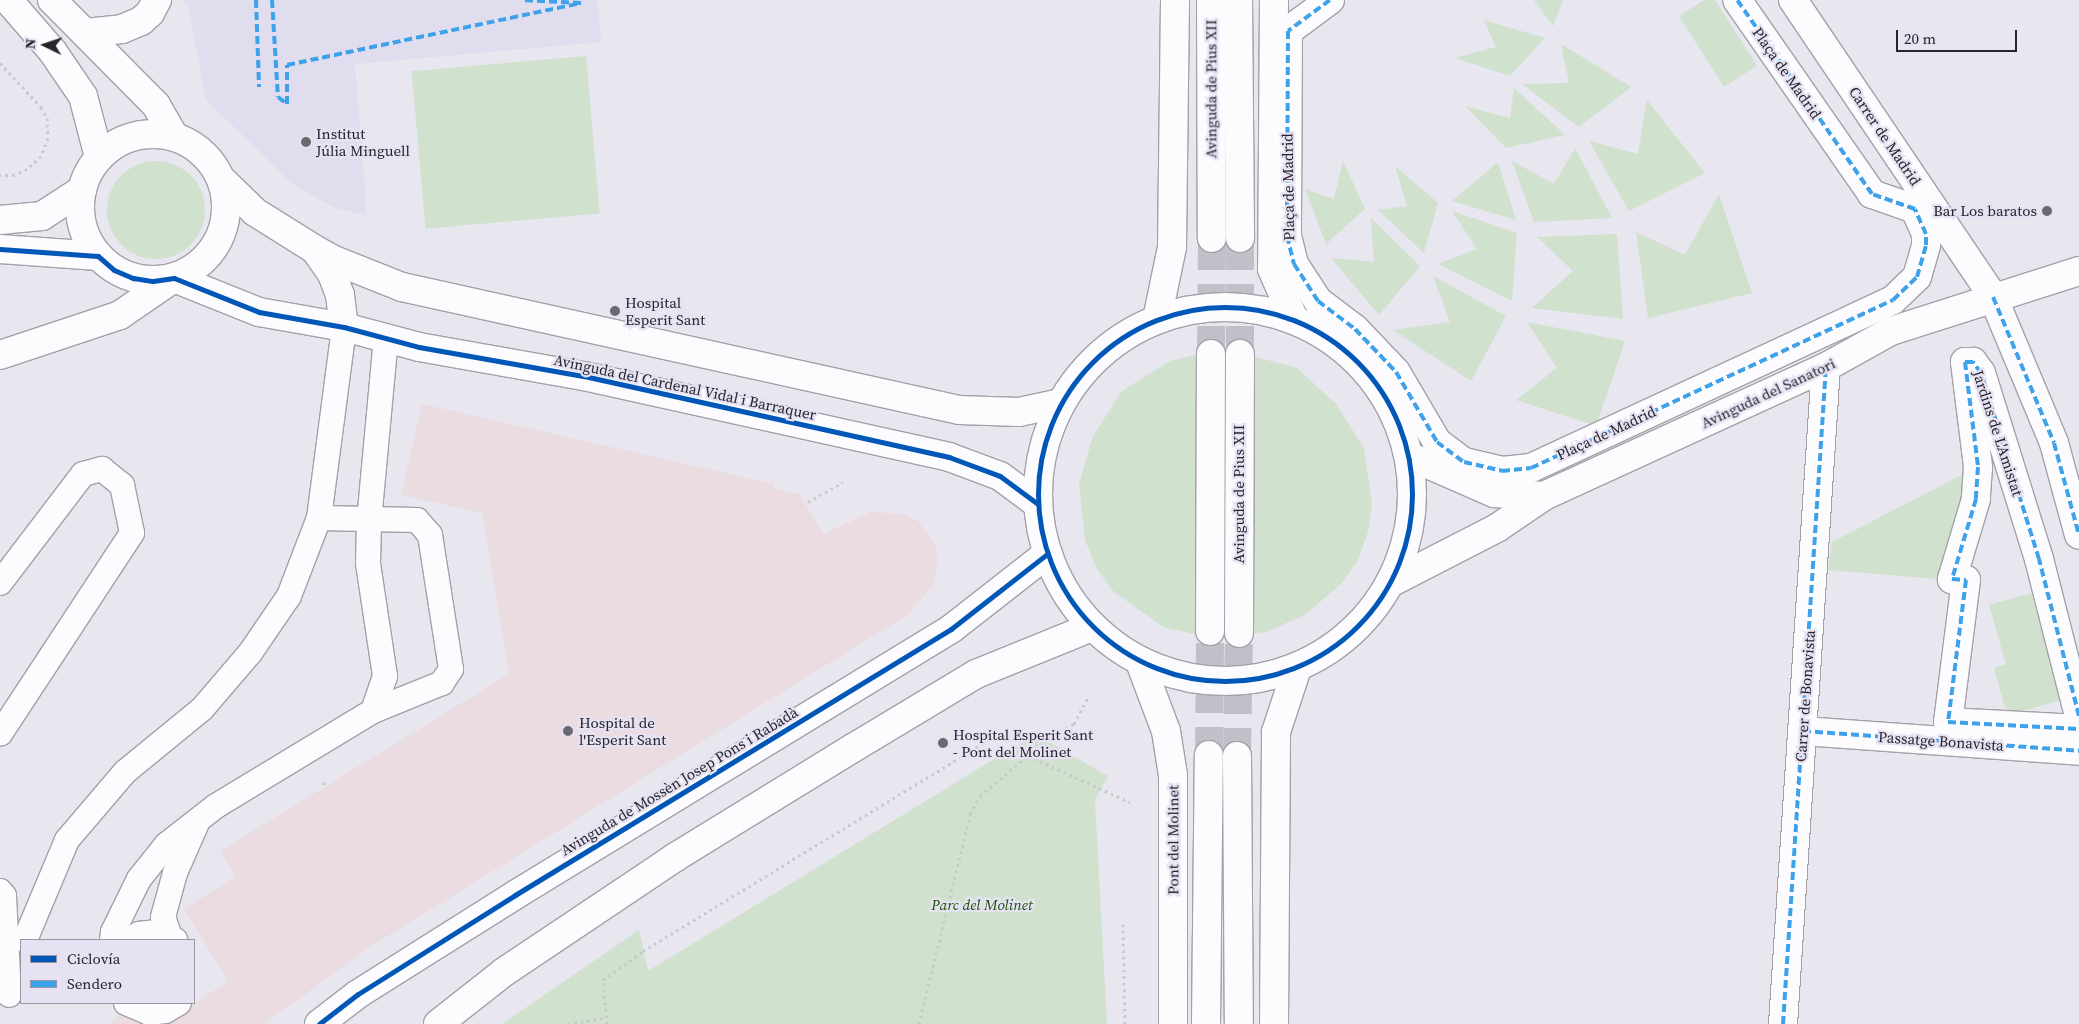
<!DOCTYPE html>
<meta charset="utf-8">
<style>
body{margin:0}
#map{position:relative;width:2079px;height:1024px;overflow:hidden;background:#e8e6ef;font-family:"Source Serif 4",serif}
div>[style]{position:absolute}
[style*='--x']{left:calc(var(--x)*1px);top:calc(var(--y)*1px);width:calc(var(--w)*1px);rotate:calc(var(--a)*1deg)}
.built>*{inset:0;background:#e0ddee}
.medical>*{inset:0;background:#ebdce2}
.green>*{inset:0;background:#d0e1ce;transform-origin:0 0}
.round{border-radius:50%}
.street-tunnel>*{height:28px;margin-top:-14px;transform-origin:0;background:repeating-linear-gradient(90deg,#c1bfc8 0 28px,transparent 0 42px)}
.path>*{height:3px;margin-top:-1.5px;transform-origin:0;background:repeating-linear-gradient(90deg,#c9c8cb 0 2.5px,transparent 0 6.5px)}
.roads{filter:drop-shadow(1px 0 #a3a1a8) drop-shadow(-1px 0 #a3a1a8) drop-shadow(0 1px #a3a1a8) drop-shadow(0 -1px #a3a1a8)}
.lane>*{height:24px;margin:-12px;padding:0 12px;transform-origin:12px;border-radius:12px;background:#fcfbfd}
.street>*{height:28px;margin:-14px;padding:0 14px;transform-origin:14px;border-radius:14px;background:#fcfbfd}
.street>.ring{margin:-14px;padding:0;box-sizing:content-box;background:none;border:28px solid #fcfbfd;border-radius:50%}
.secondary>*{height:28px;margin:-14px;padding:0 14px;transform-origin:14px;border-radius:14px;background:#fcfbfd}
.secondary>.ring{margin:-14px;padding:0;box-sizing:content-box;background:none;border:28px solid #fcfbfd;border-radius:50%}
.quiet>*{height:4px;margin-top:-2px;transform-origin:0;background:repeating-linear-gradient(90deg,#3ea2eb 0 8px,transparent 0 12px)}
.cycleway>*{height:5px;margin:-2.5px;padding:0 2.5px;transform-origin:2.5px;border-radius:2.5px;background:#0057b8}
.cycleway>.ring{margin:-2.5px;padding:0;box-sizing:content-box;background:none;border:5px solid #0057b8;border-radius:50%}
.dots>*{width:14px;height:14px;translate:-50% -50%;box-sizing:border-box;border:2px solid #e6e2f3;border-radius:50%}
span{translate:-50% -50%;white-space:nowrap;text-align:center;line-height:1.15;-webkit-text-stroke:4.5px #e6e2f3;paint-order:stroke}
.street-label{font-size:15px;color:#26252b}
.poi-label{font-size:15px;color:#26252b}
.left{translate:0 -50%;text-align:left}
.right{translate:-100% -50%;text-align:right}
.park-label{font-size:15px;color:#1a5500;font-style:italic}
.legend{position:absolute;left:20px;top:939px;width:175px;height:65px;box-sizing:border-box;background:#e6e2f3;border:1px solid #9996a3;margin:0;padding:6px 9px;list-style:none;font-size:15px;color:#26252b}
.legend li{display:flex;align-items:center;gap:10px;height:25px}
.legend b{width:25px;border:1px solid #9996a3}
.north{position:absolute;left:20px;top:20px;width:50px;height:50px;-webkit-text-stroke:4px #e6e2f3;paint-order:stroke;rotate:274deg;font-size:14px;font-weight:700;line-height:20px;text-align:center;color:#26252b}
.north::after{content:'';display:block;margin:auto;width:18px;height:22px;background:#26252b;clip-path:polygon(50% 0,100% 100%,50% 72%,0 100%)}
.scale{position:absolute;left:1896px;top:30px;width:121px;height:22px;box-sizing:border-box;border:2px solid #26252b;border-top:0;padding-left:6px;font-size:15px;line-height:18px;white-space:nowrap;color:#26252b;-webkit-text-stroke:4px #e6e2f3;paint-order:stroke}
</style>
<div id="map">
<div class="built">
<div style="clip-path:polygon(182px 0,597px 0,602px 42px,355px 64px,367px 216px,333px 207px,294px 185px,206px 100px,188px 6px)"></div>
</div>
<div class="medical">
<div style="clip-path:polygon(422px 404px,774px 484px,774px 489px,799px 494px,824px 534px,871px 512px,904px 514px,918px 521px,935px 545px,938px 557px,934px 584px,907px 615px,370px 947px,264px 1024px,110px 1024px,122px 1014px,169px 1019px,228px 982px,184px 909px,236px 876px,220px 851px,509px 674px,482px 513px,401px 495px)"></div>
</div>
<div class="green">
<div style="clip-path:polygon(1534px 0,1563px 0,1553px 26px)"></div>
<div style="clip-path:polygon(1704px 0,1715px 0,1757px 66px,1724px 87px,1679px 16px)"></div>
<div style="clip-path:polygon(1484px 20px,1545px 38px,1510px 76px,1455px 58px,1496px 47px)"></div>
<div style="clip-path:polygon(1561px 44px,1631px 87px,1579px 127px,1522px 84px,1569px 83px)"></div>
<div style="left:586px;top:56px;width:158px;height:175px;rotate:85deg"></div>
<div style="clip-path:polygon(1514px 88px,1565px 135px,1506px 148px,1465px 106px,1510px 118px)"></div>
<div style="clip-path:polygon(1647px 100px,1705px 173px,1629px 211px,1589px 141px,1638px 154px)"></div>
<div style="clip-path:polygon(1575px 148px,1612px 218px,1534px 222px,1512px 161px,1554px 184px)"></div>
<div style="clip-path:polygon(1343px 161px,1365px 209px,1326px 244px,1305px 189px,1334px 199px)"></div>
<div class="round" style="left:107px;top:161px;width:98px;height:98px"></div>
<div style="clip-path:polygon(1498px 162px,1516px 220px,1452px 201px)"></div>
<div style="clip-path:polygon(1395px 166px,1438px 203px,1424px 253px,1378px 210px,1407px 206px)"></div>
<div style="clip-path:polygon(1719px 194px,1752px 293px,1648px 318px,1636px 232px,1685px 255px)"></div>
<div style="clip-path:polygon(1452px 211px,1517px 233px,1512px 301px,1438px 264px,1477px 249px)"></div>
<div style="clip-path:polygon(1371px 218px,1420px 266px,1379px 315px,1331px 258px,1374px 262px)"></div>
<div style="clip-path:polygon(1617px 234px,1623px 319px,1532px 308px,1573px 271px,1537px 237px)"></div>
<div style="clip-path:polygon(1433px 276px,1506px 316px,1471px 381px,1393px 330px,1450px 322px)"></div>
<div style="clip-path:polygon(1527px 322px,1625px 341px,1596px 426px,1516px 400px,1557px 368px)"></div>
<div style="clip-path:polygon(1199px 354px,1199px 635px,1163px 627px,1113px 591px,1097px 569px,1085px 540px,1079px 484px,1093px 436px,1122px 391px,1170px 361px)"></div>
<div style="clip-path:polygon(1248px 355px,1297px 368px,1336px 404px,1364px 448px,1372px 504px,1368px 532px,1358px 560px,1343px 582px,1305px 615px,1266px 632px,1246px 635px)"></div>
<div style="clip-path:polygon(1977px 467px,1951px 580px,1828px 570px,1832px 542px)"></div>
<div style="clip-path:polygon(2031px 593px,2062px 700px,2007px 715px,1994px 668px,2006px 664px,1989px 605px)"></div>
<div style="clip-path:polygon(1035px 734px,1108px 776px,1095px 800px,1107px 1024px,502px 1024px,639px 930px,648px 971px)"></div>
</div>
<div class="street-tunnel">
<div style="--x:1211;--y:354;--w:116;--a:-89.5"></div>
<div style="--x:1240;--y:354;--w:116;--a:-90"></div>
<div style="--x:1209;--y:755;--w:124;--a:-89.5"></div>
<div style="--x:1237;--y:756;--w:123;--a:-89.1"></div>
</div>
<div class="path">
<div style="--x:0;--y:63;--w:60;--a:47"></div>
<div style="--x:41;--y:107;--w:13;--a:61"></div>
<div style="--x:47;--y:118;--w:20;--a:87"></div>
<div style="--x:48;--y:138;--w:19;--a:111"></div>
<div style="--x:41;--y:156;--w:19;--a:137"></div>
<div style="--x:27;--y:169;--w:14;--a:155"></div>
<div style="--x:14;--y:175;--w:14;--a:180"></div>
<div style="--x:808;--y:502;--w:40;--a:-29.7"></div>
<div style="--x:1028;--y:756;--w:112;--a:24.3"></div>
<div style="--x:323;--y:782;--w:6;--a:72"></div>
<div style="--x:1123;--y:924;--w:100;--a:88.9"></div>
<div style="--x:568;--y:1024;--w:39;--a:-10"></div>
<div style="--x:607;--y:1024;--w:44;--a:-95.2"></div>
<div style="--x:603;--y:980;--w:49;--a:-35.9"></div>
<div style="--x:643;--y:951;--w:423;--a:-31.4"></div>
<div style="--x:919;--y:1024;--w:216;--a:-76.3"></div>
<div style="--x:970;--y:814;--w:21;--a:-61"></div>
<div style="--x:980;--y:796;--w:97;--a:-40"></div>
<div style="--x:1054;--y:734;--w:22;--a:-27"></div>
<div style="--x:1074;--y:724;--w:32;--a:-62"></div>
</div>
<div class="roads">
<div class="lane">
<div style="--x:319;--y:518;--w:98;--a:1.2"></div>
<div style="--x:417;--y:520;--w:20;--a:49"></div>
<div style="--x:430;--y:535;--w:136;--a:81.1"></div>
<div style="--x:451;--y:669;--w:17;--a:123"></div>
<div style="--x:442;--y:683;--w:74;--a:157.9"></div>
<div style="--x:0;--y:583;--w:137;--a:-52.7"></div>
<div style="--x:83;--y:474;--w:20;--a:-15"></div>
<div style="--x:102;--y:469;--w:26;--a:39"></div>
<div style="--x:122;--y:485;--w:49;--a:78.2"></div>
<div style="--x:132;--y:533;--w:240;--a:123.3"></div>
<div style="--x:0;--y:891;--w:6;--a:51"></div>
<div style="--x:4;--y:896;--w:99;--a:87.1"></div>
<div style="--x:170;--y:937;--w:21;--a:-109"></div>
<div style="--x:163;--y:917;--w:46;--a:-74.7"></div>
<div style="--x:175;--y:873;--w:55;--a:-66.3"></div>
<div style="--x:25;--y:940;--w:108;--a:-67.2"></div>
<div style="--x:67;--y:840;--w:89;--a:-49.5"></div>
<div style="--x:125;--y:772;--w:99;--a:-39.3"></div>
<div style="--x:202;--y:709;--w:74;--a:-49.4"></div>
<div style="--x:250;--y:653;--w:69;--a:-55.6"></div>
<div style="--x:289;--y:596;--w:84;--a:-69"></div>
<div style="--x:319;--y:518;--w:193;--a:-82.5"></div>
<div style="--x:112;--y:940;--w:8;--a:-83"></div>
<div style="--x:113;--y:932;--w:59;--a:-63.9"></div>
<div style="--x:139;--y:879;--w:43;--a:-51.5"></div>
<div style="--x:166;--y:845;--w:63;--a:-38"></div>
<div style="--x:216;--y:806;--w:184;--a:-31.2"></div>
<div style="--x:373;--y:711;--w:37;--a:-71"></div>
<div style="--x:385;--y:676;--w:114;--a:-98.6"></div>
<div style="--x:368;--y:563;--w:42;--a:-88.6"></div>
<div style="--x:369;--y:521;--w:184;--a:-84.7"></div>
<div style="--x:129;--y:940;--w:12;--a:-31"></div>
<div style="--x:139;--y:934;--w:16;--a:-7"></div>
<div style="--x:155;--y:932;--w:22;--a:22"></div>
<div style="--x:126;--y:1003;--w:25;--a:23"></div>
<div style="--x:149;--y:1013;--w:16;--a:-7"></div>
<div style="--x:165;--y:1011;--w:16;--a:-30"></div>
</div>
<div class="street">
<div style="--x:8;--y:0;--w:69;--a:49.1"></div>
<div style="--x:53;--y:52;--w:53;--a:55.7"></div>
<div style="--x:83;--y:96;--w:63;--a:75.3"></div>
<div style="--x:52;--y:0;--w:148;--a:45.3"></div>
<div style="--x:156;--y:105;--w:36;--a:60"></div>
<div style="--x:1211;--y:0;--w:238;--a:89.8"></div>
<div style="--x:1238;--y:0;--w:238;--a:89.5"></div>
<div style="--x:1330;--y:0;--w:52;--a:143.6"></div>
<div style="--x:1288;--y:31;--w:205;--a:90.3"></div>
<div style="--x:1287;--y:236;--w:29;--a:76"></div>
<div style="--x:1294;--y:264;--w:44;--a:57"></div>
<div style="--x:1318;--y:301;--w:46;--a:37.1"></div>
<div style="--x:1355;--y:329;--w:59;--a:46.4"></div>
<div style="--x:1396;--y:372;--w:81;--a:59.6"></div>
<div style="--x:1437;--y:442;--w:34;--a:37"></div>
<div style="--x:1464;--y:462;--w:39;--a:13"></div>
<div style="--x:1502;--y:471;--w:29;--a:-6"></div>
<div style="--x:1531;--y:468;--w:399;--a:-24.9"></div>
<div style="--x:1893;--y:300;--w:33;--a:-44"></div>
<div style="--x:1917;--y:277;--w:33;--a:-74"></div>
<div style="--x:1926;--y:245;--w:11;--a:-90"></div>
<div style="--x:1926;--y:234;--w:27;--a:-114"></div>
<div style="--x:1915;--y:209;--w:46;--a:-160.8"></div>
<div style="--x:1872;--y:194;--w:236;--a:-124.8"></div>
<div style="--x:1793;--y:0;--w:358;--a:56"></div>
<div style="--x:1993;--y:297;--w:158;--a:67.3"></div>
<div style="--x:2054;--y:443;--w:95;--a:74.8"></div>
<div style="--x:85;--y:33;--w:37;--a:-6"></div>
<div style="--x:122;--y:29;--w:21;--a:-23"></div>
<div style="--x:141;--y:21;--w:12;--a:-42"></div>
<div style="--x:150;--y:13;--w:15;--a:-62"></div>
<div class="ring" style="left:80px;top:134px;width:118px;height:118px"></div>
<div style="--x:221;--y:179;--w:47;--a:44.1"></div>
<div style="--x:255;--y:212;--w:70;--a:32.1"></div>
<div style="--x:314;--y:249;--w:23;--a:29"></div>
<div style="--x:334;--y:260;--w:73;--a:21.7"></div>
<div style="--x:402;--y:287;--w:570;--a:12.45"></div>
<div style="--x:959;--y:410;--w:60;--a:1.9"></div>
<div style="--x:1019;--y:412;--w:43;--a:-12.1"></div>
<div style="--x:0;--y:220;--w:42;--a:-5.4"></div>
<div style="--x:42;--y:216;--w:48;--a:-33"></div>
<div style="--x:0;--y:249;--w:98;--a:4.1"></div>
<div style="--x:316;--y:251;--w:28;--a:55"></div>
<div style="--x:332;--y:274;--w:22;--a:69"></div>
<div style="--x:340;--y:295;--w:32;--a:83"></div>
<div style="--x:174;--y:278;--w:92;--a:21.8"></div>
<div style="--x:259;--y:312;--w:86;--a:10"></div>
<div style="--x:344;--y:327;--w:78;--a:14.9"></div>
<div style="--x:419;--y:347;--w:168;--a:10"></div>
<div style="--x:584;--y:376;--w:374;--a:12.5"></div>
<div style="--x:949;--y:457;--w:54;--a:20.4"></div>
<div style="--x:1000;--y:476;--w:47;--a:36.4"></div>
<div style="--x:0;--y:355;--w:126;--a:-18.4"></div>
<div style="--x:120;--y:315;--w:65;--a:-34.4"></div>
<div style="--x:1210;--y:631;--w:277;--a:-89.8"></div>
<div style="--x:1239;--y:633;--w:279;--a:-89.8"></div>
<div style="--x:2079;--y:716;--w:162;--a:-104.3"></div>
<div style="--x:2039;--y:559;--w:195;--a:-107.3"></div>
<div style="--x:1981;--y:373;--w:14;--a:-126"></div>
<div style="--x:1973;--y:362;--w:8;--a:180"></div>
<div style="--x:1965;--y:362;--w:106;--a:82.9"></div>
<div style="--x:1978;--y:467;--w:32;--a:94"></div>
<div style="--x:1976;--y:499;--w:84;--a:106.7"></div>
<div style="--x:1952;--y:579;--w:14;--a:4"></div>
<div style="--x:1966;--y:580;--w:143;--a:97.2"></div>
<div style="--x:1948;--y:722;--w:131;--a:3.1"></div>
<div style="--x:1803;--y:731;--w:277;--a:4.1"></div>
<div style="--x:1783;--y:1024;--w:658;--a:-86.26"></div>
</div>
<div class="secondary">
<div style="--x:1274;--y:0;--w:269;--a:90.4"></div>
<div style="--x:1272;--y:269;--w:55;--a:66.3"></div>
<div class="ring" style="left:1038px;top:307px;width:346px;height:346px"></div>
<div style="--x:1157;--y:319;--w:74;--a:-78.2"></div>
<div style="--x:1172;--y:247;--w:247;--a:-89.3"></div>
<div style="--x:1409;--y:456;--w:93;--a:23.5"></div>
<div style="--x:1494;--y:493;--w:50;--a:3.4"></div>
<div style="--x:1390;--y:583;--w:120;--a:-27.2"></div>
<div style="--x:1497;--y:528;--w:57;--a:-34.2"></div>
<div style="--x:1544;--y:496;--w:310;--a:-24.6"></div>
<div style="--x:1826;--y:367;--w:74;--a:-29"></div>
<div style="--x:1891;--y:331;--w:197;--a:-17.7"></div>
<div style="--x:1140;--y:662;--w:74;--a:69.4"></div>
<div style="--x:1166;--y:731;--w:45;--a:81"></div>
<div style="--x:1173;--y:775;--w:249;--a:90"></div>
<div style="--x:1237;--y:756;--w:268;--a:89.6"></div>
<div style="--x:319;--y:1024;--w:49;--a:-37.6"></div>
<div style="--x:358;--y:994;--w:186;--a:-32.2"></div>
<div style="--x:515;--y:895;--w:511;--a:-31.39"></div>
<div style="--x:951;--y:629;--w:122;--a:-38"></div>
<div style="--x:438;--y:1024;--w:84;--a:-38.2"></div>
<div style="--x:504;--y:972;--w:205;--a:-33.8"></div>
<div style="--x:674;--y:858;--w:210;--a:-31.6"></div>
<div style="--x:853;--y:748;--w:144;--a:-31"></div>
<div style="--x:976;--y:674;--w:125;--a:-22.1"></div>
<div style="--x:1206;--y:1024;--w:269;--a:-89.4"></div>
<div style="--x:1274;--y:1024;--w:292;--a:-89.6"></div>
<div style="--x:1276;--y:732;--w:67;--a:-71.8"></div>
</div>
</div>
<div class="quiet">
<div style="--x:256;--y:0;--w:87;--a:88"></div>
<div style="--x:272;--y:0;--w:97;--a:86.5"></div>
<div style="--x:278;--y:97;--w:11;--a:38"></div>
<div style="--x:287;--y:104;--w:39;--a:-90"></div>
<div style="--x:287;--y:65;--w:300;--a:-11.9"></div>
<div style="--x:581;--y:3;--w:60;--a:-177.1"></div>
<div style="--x:1330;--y:0;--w:52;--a:143.6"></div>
<div style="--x:1288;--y:31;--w:205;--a:90.3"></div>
<div style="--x:1287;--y:236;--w:29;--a:76"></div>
<div style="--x:1294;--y:264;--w:44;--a:57"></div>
<div style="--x:1318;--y:301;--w:46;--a:37.1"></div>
<div style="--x:1355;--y:329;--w:59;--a:46.4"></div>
<div style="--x:1396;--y:372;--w:81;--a:59.6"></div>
<div style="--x:1437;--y:442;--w:34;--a:37"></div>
<div style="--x:1464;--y:462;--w:39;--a:13"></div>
<div style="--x:1502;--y:471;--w:29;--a:-6"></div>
<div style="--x:1531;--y:468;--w:399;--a:-24.9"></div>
<div style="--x:1893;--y:300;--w:33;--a:-44"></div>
<div style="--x:1917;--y:277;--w:33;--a:-74"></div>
<div style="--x:1926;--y:245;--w:11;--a:-90"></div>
<div style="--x:1926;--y:234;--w:27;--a:-114"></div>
<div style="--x:1915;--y:209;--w:46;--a:-160.8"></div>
<div style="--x:1872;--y:194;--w:236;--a:-124.8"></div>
<div style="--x:1993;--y:297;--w:158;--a:67.3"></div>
<div style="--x:2054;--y:443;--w:95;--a:74.8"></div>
<div style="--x:2079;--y:716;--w:162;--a:-104.3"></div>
<div style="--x:2039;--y:559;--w:195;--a:-107.3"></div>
<div style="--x:1981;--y:373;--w:14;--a:-126"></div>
<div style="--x:1973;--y:362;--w:8;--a:180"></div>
<div style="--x:1965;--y:362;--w:106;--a:82.9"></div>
<div style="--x:1978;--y:467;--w:32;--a:94"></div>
<div style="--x:1976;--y:499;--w:84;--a:106.7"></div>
<div style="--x:1952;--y:579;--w:14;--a:4"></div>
<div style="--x:1966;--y:580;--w:143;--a:97.2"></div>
<div style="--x:1948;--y:722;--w:131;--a:3.1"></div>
<div style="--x:1803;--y:731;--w:277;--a:4.1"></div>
<div style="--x:1783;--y:1024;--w:658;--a:-86.26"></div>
</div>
<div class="cycleway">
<div style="--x:0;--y:249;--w:98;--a:4.1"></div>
<div style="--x:98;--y:256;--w:21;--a:41"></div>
<div style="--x:114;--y:270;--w:21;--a:23"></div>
<div style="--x:133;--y:278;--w:20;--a:9"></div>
<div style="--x:153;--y:281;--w:21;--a:-8"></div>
<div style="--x:174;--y:278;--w:92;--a:21.8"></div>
<div style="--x:259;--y:312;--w:86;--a:10"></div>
<div style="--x:344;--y:327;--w:78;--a:14.9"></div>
<div style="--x:419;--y:347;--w:168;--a:10"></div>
<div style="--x:584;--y:376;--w:374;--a:12.5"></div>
<div style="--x:949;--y:457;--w:54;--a:20.4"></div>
<div style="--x:1000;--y:476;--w:47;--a:36.4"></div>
<div class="ring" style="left:1038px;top:307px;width:369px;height:369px"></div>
<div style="--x:319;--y:1024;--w:49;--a:-37.6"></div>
<div style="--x:358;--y:994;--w:186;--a:-32.2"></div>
<div style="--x:515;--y:895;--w:511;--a:-31.39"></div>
<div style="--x:951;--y:629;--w:122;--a:-38"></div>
</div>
<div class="dots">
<div style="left:306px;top:142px;background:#6a6970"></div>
<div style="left:2047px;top:211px;background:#6a6970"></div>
<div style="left:615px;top:311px;background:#6a6970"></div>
<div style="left:568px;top:731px;background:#6a6970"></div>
<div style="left:943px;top:743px;background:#6a6970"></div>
</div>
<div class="street-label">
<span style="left:1787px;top:73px;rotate:55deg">Plaça de Madrid</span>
<span style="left:1211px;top:89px;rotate:-90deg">Avinguda de Pius XII</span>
<span style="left:1885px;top:136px;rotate:56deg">Carrer de Madrid</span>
<span style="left:1288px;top:187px;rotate:-91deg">Plaça de Madrid</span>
<span style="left:685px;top:387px;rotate:12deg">Avinguda del Cardenal Vidal i Barraquer</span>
<span style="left:1768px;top:393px;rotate:-25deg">Avinguda del Sanatori</span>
<span style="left:1606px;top:433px;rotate:-25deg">Plaça de Madrid</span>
<span style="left:1998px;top:433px;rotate:72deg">Jardins de L'Amistat</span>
<span style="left:1239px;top:494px;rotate:-90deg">Avinguda de Pius XII</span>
<span style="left:1805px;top:696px;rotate:-86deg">Carrer de Bonavista</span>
<span style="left:1941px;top:741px;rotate:4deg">Passatge Bonavista</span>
<span style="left:679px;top:781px;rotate:-31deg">Avinguda de Mossèn Josep Pons i Rabadà</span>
<span style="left:1173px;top:840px;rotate:-90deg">Pont del Molinet</span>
</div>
<div class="poi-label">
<span class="left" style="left:316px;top:142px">Institut<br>Júlia Minguell</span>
<span class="right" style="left:2037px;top:211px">Bar Los baratos</span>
<span class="left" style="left:625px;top:311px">Hospital<br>Esperit Sant</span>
<span class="left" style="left:579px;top:731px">Hospital de<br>l'Esperit Sant</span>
<span class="left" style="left:953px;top:743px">Hospital Esperit Sant<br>- Pont del Molinet</span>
</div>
<div class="park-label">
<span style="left:982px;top:905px">Parc del Molinet</span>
</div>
<ul class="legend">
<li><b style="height:6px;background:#0057b8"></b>Ciclovía</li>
<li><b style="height:6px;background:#3ea2eb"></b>Sendero</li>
</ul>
<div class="north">N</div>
<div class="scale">20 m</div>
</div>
